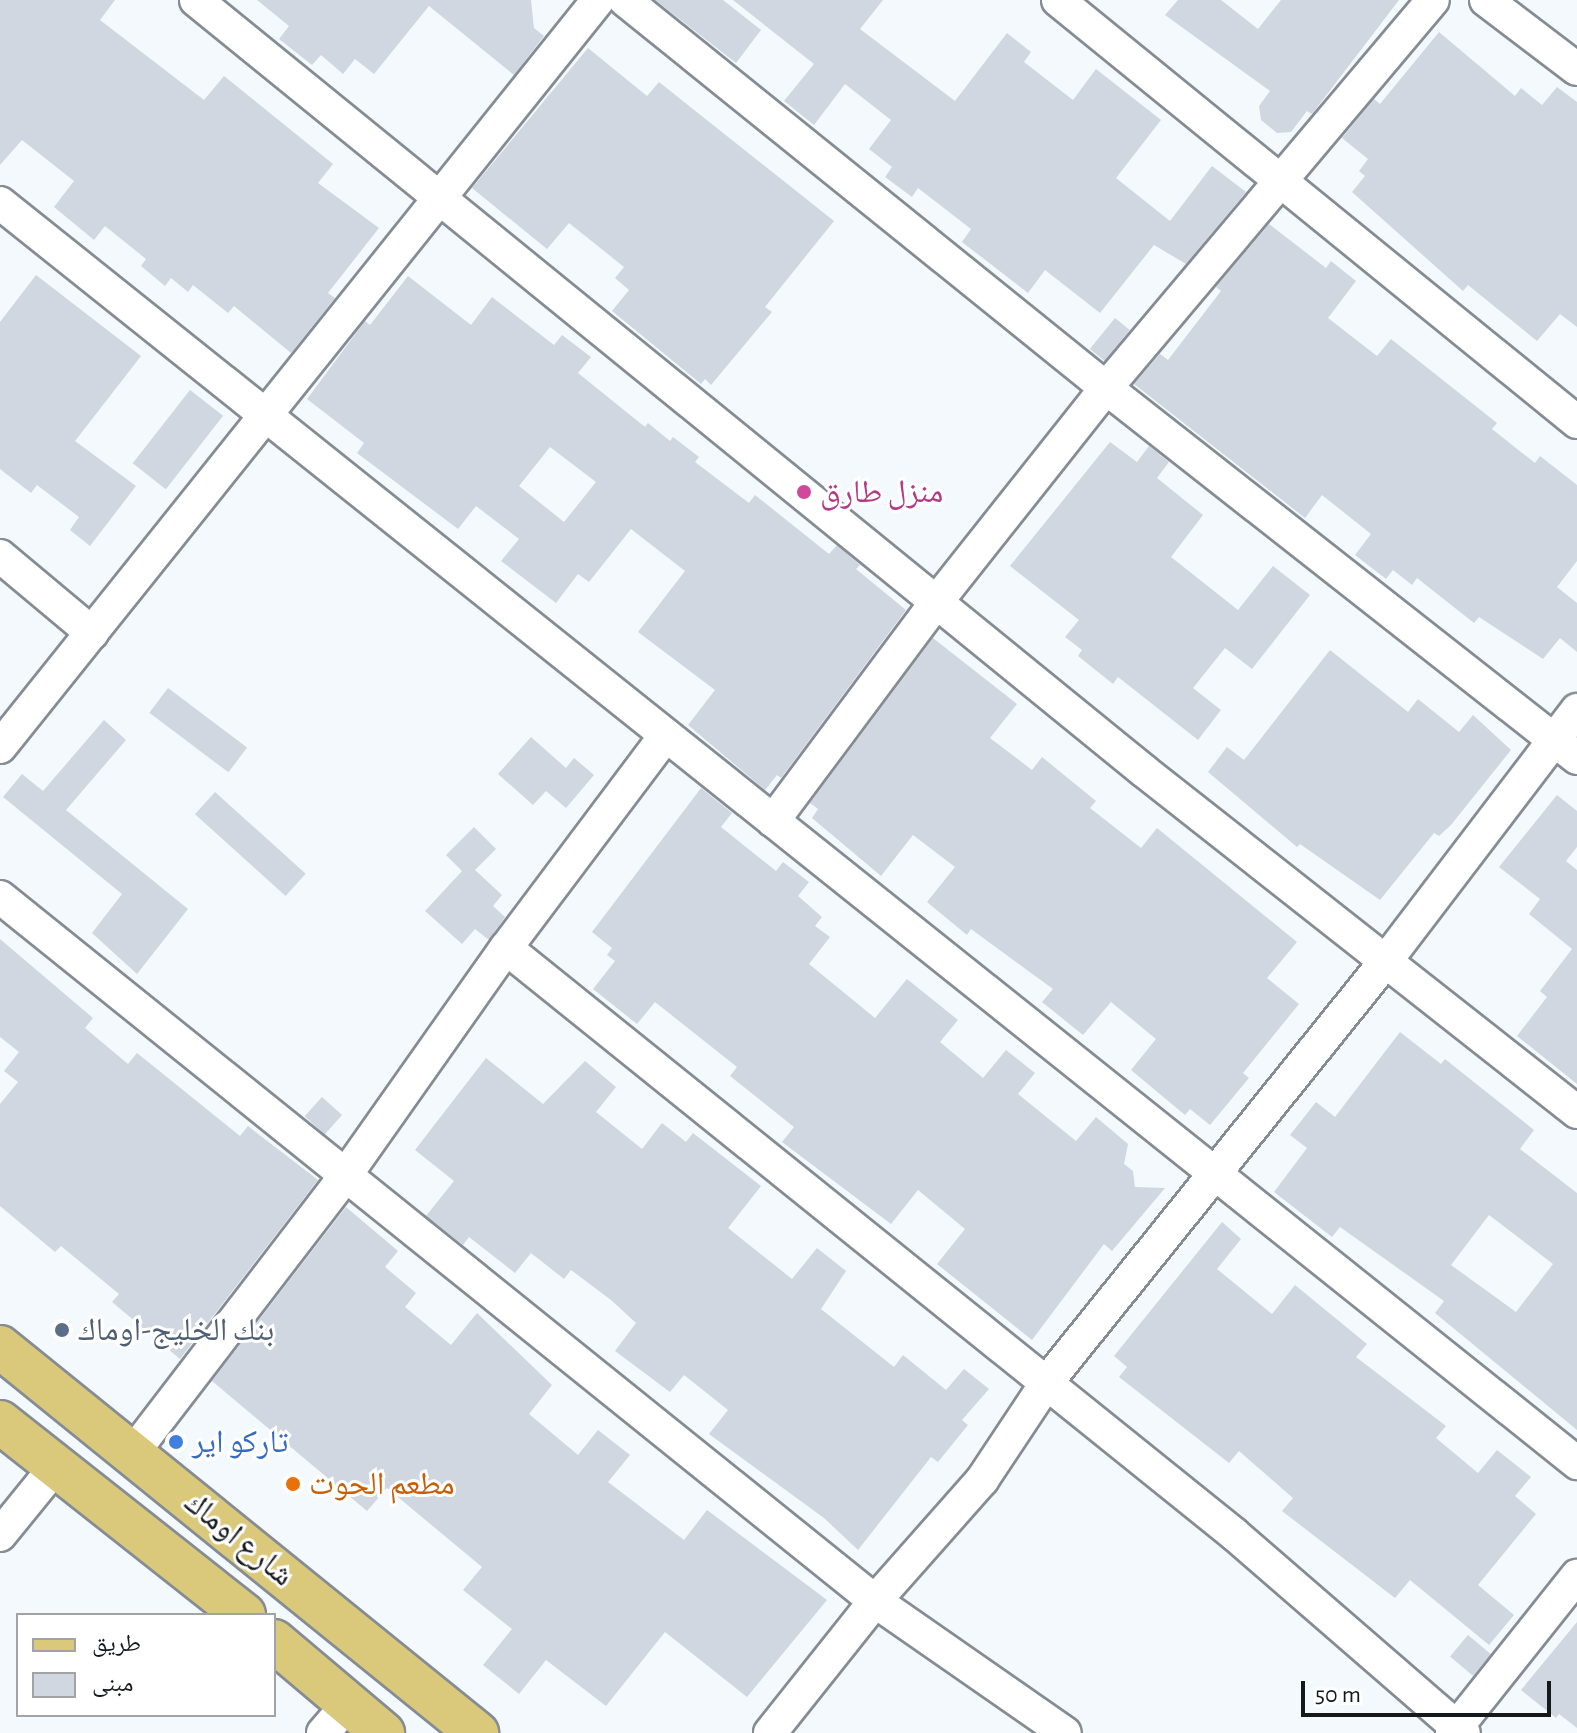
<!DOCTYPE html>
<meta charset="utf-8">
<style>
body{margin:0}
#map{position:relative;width:1577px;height:1733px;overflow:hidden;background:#f4f9fe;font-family:"Alegreya Sans","Noto Naskh Arabic",sans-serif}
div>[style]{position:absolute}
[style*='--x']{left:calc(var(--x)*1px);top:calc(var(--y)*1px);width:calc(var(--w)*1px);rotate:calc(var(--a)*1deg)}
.building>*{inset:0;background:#d0d7e1;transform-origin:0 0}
.roads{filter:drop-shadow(2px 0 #858c94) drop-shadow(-2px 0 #858c94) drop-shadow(0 2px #858c94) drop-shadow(0 -2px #858c94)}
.minor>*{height:32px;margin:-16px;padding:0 16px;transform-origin:16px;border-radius:16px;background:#fff}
.major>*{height:42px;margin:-21px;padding:0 21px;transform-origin:21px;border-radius:21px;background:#dac87b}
.dots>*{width:22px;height:22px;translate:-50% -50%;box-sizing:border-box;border:4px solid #fff;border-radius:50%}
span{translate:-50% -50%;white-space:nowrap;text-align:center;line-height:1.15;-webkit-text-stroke:6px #fff;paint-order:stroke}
.hotel-label{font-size:32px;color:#b23c85}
.left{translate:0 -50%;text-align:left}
.service-label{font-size:32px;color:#4e5e75}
.shop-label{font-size:32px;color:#366cbe}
.food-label{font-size:32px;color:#c56008}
.street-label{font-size:32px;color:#16191c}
.legend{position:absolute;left:16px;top:1613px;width:260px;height:104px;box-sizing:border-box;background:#fff;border:2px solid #a2a3a4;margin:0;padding:10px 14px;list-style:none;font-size:24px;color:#16191c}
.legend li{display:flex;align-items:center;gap:16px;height:40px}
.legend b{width:40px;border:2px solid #a2a3a4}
.scale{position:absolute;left:1301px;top:1681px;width:250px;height:36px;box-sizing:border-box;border:4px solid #16191c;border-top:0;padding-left:10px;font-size:24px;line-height:28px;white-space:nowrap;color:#16191c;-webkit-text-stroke:6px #fff;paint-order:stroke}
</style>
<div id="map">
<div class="building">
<div style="clip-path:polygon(0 0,115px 0,100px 20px,204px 100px,224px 76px,333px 164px,318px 183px,379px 228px,328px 293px,335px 298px,291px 353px,234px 306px,228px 313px,193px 285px,188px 292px,171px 278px,165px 286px,141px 266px,146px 259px,105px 226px,94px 240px,54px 207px,74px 181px,22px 140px,0 165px)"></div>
<div style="clip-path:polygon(257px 0,531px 0,534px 28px,544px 36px,514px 75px,429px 6px,374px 74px,355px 59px,343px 74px,321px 55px,312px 65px,279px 39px,289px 26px)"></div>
<div style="clip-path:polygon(655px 0,723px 0,761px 30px,736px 63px)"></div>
<div style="clip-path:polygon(733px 0,883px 0,860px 29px,955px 101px,1007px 33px,1031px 52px,1024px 62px,1073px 100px,1096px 69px,1161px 120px,1116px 178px,1170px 221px,1212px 166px,1246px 192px,1186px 264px,1154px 245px,1100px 313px,1045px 270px,1028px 293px,962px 242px,971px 229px,918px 188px,912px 197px,885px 177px,892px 167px,869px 149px,891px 120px,845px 84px,814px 125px,784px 101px,814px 64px)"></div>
<div style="clip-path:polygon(1178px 0,1221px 0,1258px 29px,1281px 0,1399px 0,1312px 114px,1307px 111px,1291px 132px,1277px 133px,1261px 120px,1259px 106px,1270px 91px,1165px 15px)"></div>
<div style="clip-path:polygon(1439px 32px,1515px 96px,1521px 88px,1542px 105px,1557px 87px,1577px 102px,1577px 327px,1560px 314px,1537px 341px,1468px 285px,1463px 291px,1352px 192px,1365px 176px,1359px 171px,1368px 159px,1342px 138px,1374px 99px,1380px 104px)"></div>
<div style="clip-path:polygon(588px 48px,647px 96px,659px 82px,834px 221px,765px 307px,772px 312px,711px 385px,705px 379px,701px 384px,612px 311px,629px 290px,615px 278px,624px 267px,569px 223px,547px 249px,472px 188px)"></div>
<div style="clip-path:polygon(1269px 224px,1326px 268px,1331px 261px,1356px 281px,1328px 318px,1377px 356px,1391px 339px,1497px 423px,1492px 429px,1535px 463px,1540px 456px,1577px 485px,1577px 561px,1557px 587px,1577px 603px,1577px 652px,1560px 638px,1543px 659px,1479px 617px,1474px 623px,1417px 578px,1412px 585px,1393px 570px,1386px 579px,1355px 555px,1371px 534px,1322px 495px,1305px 518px,1134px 384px,1160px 354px,1168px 360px,1221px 291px,1216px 287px)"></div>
<div style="clip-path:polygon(36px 275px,141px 356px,75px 441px,136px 486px,90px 546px,70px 530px,79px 517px,37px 485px,31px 493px,0 469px,0 322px)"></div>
<div style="clip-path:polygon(evenodd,408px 276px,471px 325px,492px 297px,554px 345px,562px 335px,591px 357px,578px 373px,645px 427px,648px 423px,670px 441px,673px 437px,699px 457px,695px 462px,749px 503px,755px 495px,829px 554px,837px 545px,860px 565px,856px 569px,906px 610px,781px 778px,777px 775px,765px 790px,688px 725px,715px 690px,638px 632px,685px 571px,631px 529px,589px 582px,578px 574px,556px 603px,501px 561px,519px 539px,476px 506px,458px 529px,357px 453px,364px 443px,307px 399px,365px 321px,370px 325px,408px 276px,550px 447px,596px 482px,564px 522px,519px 486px,550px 447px)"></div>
<div style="left:1115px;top:318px;width:19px;height:40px;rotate:39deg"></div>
<div style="left:190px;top:390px;width:42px;height:93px;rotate:38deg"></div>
<div style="clip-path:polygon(1110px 442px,1137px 462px,1149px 446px,1169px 462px,1157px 478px,1203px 515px,1171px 557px,1238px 610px,1273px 566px,1310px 595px,1252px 669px,1225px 648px,1193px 688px,1221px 710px,1198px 740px,1118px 677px,1113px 684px,1078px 656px,1082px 650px,1065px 637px,1079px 620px,1010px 566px)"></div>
<div style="clip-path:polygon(933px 638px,1017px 704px,990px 738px,1032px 770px,1042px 757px,1096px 801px,1090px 808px,1141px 848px,1157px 828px,1297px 942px,1267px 978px,1299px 1004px,1243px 1073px,1249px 1078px,1210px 1125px,1190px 1109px,1185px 1115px,1131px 1070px,1156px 1039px,1111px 1002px,1083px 1035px,1042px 1002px,1053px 989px,971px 929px,967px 935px,927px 902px,955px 867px,913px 835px,881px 876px,812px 818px,818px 809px,810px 803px)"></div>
<div style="clip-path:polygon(1330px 650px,1408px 712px,1418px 699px,1459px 732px,1473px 715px,1511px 750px,1451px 825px,1439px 836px,1434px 833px,1380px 900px,1300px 844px,1297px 847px,1208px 772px,1227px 747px,1244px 760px)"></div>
<div style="left:168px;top:688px;width:99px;height:31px;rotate:37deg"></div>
<div style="clip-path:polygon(104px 720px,126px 740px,66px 810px,188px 909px,137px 974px,92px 933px,122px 894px,3px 797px,22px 774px,43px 791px)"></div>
<div style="clip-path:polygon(531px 737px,566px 768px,574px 758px,594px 775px,566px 808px,546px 791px,533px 805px,498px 774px)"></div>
<div style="clip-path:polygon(701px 788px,732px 813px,721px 827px,776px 871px,783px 862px,809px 882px,798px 896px,822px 917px,815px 926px,830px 937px,809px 964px,875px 1018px,907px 979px,958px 1020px,940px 1042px,983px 1078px,1006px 1050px,1035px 1073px,1018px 1094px,1076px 1141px,1096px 1117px,1128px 1144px,1124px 1164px,1133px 1171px,1135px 1187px,1165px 1188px,1112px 1251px,1104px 1244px,1032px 1340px,937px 1264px,965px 1229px,918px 1190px,891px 1224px,782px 1142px,794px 1127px,730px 1076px,737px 1067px,655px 1002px,637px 1024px,593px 989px,615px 961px,607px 955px,612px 948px,592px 932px)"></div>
<div style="left:215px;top:792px;width:122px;height:30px;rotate:42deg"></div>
<div style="clip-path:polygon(1557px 795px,1577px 811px,1577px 847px,1566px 861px,1577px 870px,1577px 1084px,1517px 1036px,1547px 997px,1540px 991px,1572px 949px,1529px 914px,1540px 899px,1499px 867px)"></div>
<div style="clip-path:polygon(474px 827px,496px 849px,475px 870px,502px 895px,493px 906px,505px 917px,489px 940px,475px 929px,462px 944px,425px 911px,462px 871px,446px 855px)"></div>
<div style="clip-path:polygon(0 939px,93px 1018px,85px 1028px,128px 1064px,137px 1053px,240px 1136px,248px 1126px,318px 1180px,180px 1359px,112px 1302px,119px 1294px,61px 1246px,55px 1252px,0 1206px,0 1104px,18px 1082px,4px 1071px,19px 1052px,0 1037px)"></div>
<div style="clip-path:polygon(evenodd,1400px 1032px,1441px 1064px,1445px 1059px,1534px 1130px,1520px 1149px,1577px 1193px,1577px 1430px,1435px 1313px,1444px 1301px,1340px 1227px,1332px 1237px,1274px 1192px,1307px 1148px,1290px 1135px,1316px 1102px,1335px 1117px,1400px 1032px,1489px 1215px,1553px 1264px,1516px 1312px,1451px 1265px,1489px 1215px)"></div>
<div style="clip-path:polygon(486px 1058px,543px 1104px,585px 1061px,616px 1087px,596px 1112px,642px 1149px,662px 1123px,686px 1142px,693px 1133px,761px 1186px,728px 1228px,792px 1279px,817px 1248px,846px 1271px,821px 1309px,894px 1367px,903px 1355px,946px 1390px,964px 1369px,989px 1389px,962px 1420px,968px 1425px,938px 1462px,931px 1457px,858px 1550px,824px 1518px,709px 1434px,728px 1410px,684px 1375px,670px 1392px,615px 1351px,636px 1323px,611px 1300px,571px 1270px,564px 1279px,531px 1253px,515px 1273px,469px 1237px,463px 1245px,426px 1216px,454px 1181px,415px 1150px)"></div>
<div style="left:322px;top:1097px;width:27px;height:26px;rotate:42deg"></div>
<div style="clip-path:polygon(346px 1207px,398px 1251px,385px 1267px,416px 1293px,405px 1307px,451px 1345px,477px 1313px,552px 1385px,529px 1414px,578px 1455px,598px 1430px,630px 1455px,608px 1482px,684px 1540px,707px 1510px,827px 1600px,747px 1697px,665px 1632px,606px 1706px,546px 1660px,519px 1694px,483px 1665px,512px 1629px,463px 1590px,482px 1567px,387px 1488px,367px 1511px,212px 1381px)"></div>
<div style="clip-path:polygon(1222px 1222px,1241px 1239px,1217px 1269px,1272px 1314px,1295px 1285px,1367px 1344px,1356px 1357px,1446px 1426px,1436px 1438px,1478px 1473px,1497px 1450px,1531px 1477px,1515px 1496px,1536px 1514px,1478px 1585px,1514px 1615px,1489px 1645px,1410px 1580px,1395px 1598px,1282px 1511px,1293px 1498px,1239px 1451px,1229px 1463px,1119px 1377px,1127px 1367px,1114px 1356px)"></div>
<div style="clip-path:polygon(1577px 1622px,1577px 1728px,1559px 1714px,1556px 1718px,1521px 1690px)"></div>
<div style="left:1468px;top:1635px;width:30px;height:28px;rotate:40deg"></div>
</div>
<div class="roads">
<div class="minor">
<div style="--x:196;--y:0;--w:1222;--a:39.12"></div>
<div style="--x:1144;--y:771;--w:551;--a:38.22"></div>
<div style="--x:625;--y:0;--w:618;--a:38.89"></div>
<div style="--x:1106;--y:388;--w:599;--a:38.15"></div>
<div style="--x:1058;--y:0;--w:669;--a:39.11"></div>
<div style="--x:1486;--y:0;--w:114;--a:37.2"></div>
<div style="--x:0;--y:203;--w:2019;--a:38.62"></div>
<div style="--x:0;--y:556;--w:120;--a:39.9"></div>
<div style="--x:0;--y:747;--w:957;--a:-51.32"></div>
<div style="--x:773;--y:821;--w:276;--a:-53.3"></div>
<div style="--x:938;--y:600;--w:270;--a:-51.6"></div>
<div style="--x:1106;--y:388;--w:507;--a:-49.88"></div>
<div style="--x:0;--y:897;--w:1123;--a:38.82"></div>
<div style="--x:875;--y:1601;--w:231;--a:34.8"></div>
<div style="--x:506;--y:948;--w:935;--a:38.83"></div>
<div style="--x:1234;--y:1534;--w:304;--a:40.9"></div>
<div style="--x:132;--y:1454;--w:350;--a:-52.5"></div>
<div style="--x:345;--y:1176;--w:279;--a:-54.8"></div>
<div style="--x:506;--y:948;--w:266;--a:-53.1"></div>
<div style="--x:0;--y:1535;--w:89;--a:-50.9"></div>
<div style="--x:323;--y:1733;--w:38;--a:-49"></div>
<div style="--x:770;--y:1733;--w:169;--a:-51.5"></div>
<div style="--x:875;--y:1601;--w:162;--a:-48.5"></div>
<div style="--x:982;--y:1480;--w:118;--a:-56.4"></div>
<div style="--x:1047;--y:1382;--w:539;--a:-51.17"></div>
<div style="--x:1385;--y:962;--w:317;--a:-52.7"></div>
<div style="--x:1452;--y:1733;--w:201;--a:-51.5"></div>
</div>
<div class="major">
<div style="--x:0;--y:1347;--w:614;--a:38.98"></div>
<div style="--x:0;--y:1422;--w:311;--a:38.3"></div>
<div style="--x:274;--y:1641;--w:143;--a:40.2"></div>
</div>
</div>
<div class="dots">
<div style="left:804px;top:492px;background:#d1479c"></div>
<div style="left:62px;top:1330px;background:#5c6f8a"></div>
<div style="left:176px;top:1442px;background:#3f7fe0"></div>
<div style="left:293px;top:1484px;background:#e8710a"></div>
</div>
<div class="hotel-label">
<span class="left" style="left:820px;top:492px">منزل طارق</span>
</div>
<div class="service-label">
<span class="left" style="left:78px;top:1330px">بنك الخليج-اوماك</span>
</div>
<div class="shop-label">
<span class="left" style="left:192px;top:1442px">تاركو اير</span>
</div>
<div class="food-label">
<span class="left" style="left:309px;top:1484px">مطعم الحوت</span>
</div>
<div class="street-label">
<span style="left:239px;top:1539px;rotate:39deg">شارع اوماك</span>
</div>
<ul class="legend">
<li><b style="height:10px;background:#dac87b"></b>طريق</li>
<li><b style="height:22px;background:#d0d7e1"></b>مبنى</li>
</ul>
<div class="scale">50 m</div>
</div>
